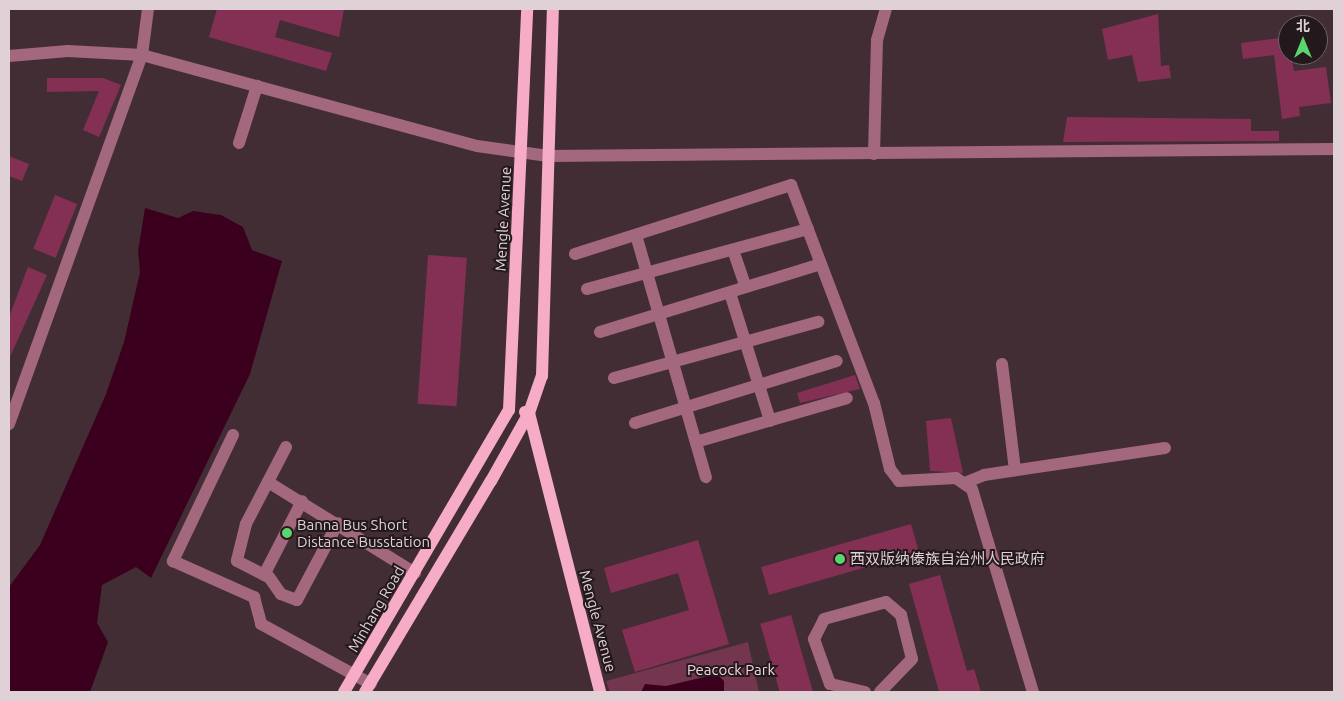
<!DOCTYPE html>
<meta charset="utf-8">
<style>
body{margin:0}
#map{position:relative;width:1343px;height:701px;overflow:hidden;background:#432d35;font-family:Ubuntu,"Noto Sans SC",sans-serif}
div>[style]{position:absolute}
[style*='--x']{left:calc(var(--x)*1px);top:calc(var(--y)*1px);width:calc(var(--w)*1px);rotate:calc(var(--a)*1deg)}
.green>*{inset:0;background:#73364e}
.water>*{inset:0;background:#3b001d}
.building>*{inset:0;background:#833054;transform-origin:0 0}
.minor>*{height:12px;margin:-6px;padding:0 6px;transform-origin:6px;border-radius:6px;background:#a4687e}
.major>*{height:12px;margin:-6px;padding:0 6px;transform-origin:6px;border-radius:6px;background:#f6acc6}
.dots>*{width:14px;height:14px;translate:-50% -50%;box-sizing:border-box;border:2px solid #23191c;border-radius:50%}
span{translate:-50% -50%;white-space:nowrap;text-align:center;line-height:1.15;-webkit-text-stroke:4px #23191c;paint-order:stroke}
.street-label{font-size:15px;color:#dfd1d5}
.poi-label{font-size:15px;color:#dfd1d5}
.left{translate:0 -50%;text-align:left}
.park-label{font-size:15px;color:#f0d6de}
.frame{position:absolute;inset:0;border:10px solid #dfd1d5;pointer-events:none}
.north{position:absolute;left:1278px;top:15px;width:50px;height:50px;box-sizing:border-box;background:#23191c;border:1px solid #6e6366;border-radius:50%;rotate:0deg;font-size:14px;font-weight:700;line-height:20px;text-align:center;color:#dfd1d5}
.north::after{content:'';display:block;margin:auto;width:18px;height:22px;background:#5bd56e;clip-path:polygon(50% 0,100% 100%,50% 72%,0 100%)}
</style>
<div id="map">
<div class="green">
<div style="clip-path:polygon(748px 642px,759px 692px,610px 692px,606px 681px)"></div>
</div>
<div class="water">
<div style="clip-path:polygon(145px 208px,178px 218px,193px 211px,221px 215px,243px 227px,252px 250px,282px 261px,250px 374px,151px 578px,136px 567px,102px 585px,97px 623px,108px 642px,90px 692px,9px 692px,9px 587px,40px 545px,106px 394px,124px 342px,140px 272px,138px 251px)"></div>
<div style="clip-path:polygon(717px 674px,724px 681px,724px 692px,641px 692px,645px 684px,666px 686px)"></div>
</div>
<div class="building">
<div style="clip-path:polygon(217px 9px,344px 9px,339px 37px,280px 20px,275px 37px,332px 53px,326px 71px,209px 37px)"></div>
<div style="clip-path:polygon(1158px 14px,1161px 66px,1169px 65px,1171px 78px,1138px 82px,1132px 55px,1108px 60px,1102px 29px)"></div>
<div style="clip-path:polygon(1288px 37px,1294px 71px,1326px 67px,1331px 103px,1299px 107px,1300px 116px,1282px 119px,1274px 55px,1243px 59px,1241px 43px)"></div>
<div style="clip-path:polygon(47px 78px,103px 78px,121px 85px,99px 137px,83px 130px,99px 91px,47px 92px)"></div>
<div style="clip-path:polygon(1067px 117px,1251px 119px,1251px 131px,1279px 131px,1279px 141px,1063px 142px)"></div>
<div style="clip-path:polygon(9px 156px,29px 164px,22px 181px,9px 176px)"></div>
<div style="left:55px;top:195px;width:24px;height:58px;rotate:22deg"></div>
<div style="left:428px;top:255px;width:39px;height:149px;rotate:4deg"></div>
<div style="clip-path:polygon(28px 267px,47px 275px,9px 359px,9px 317px)"></div>
<div style="clip-path:polygon(855px 375px,860px 389px,800px 403px,797px 393px)"></div>
<div style="clip-path:polygon(951px 418px,963px 473px,930px 471px,926px 421px)"></div>
<div style="left:911px;top:524px;width:29px;height:156px;rotate:74deg"></div>
<div style="clip-path:polygon(698px 540px,729px 644px,635px 672px,622px 630px,689px 610px,678px 573px,611px 593px,604px 568px)"></div>
<div style="clip-path:polygon(940px 575px,967px 671px,974px 669px,981px 692px,939px 692px,909px 584px)"></div>
<div style="left:791px;top:615px;width:80px;height:32px;rotate:74deg"></div>
</div>
<div class="minor">
<div style="--x:9;--y:56;--w:59;--a:-4.8"></div>
<div style="--x:68;--y:51;--w:74;--a:3.1"></div>
<div style="--x:142;--y:55;--w:347;--a:15.2"></div>
<div style="--x:477;--y:146;--w:72;--a:8"></div>
<div style="--x:548;--y:156;--w:786;--a:-0.51"></div>
<div style="--x:239;--y:143;--w:60;--a:-72.5"></div>
<div style="--x:874;--y:154;--w:114;--a:-88.5"></div>
<div style="--x:877;--y:40;--w:32;--a:-74"></div>
<div style="--x:636;--y:235;--w:252;--a:73.9"></div>
<div style="--x:733;--y:250;--w:39;--a:71"></div>
<div style="--x:575;--y:254;--w:227;--a:-17.7"></div>
<div style="--x:791;--y:185;--w:233;--a:69.2"></div>
<div style="--x:874;--y:403;--w:68;--a:76.4"></div>
<div style="--x:890;--y:469;--w:15;--a:53"></div>
<div style="--x:899;--y:481;--w:57;--a:-3"></div>
<div style="--x:956;--y:478;--w:19;--a:35"></div>
<div style="--x:972;--y:489;--w:212;--a:73.3"></div>
<div style="--x:587;--y:289;--w:229;--a:-15.2"></div>
<div style="--x:730;--y:293;--w:134;--a:72.6"></div>
<div style="--x:600;--y:332;--w:231;--a:-17.1"></div>
<div style="--x:1002;--y:364;--w:107;--a:83"></div>
<div style="--x:614;--y:378;--w:212;--a:-15.4"></div>
<div style="--x:635;--y:423;--w:211;--a:-17.1"></div>
<div style="--x:9;--y:424;--w:392;--a:-70.2"></div>
<div style="--x:142;--y:55;--w:46;--a:-82.6"></div>
<div style="--x:233;--y:435;--w:140;--a:115.5"></div>
<div style="--x:173;--y:561;--w:89;--a:24"></div>
<div style="--x:254;--y:597;--w:28;--a:75"></div>
<div style="--x:261;--y:624;--w:125;--a:28.6"></div>
<div style="--x:696;--y:442;--w:157;--a:-16.2"></div>
<div style="--x:286;--y:447;--w:87;--a:117.5"></div>
<div style="--x:246;--y:524;--w:38;--a:104"></div>
<div style="--x:237;--y:561;--w:36;--a:27"></div>
<div style="--x:269;--y:577;--w:21;--a:55"></div>
<div style="--x:281;--y:594;--w:17;--a:21"></div>
<div style="--x:297;--y:600;--w:87;--a:-62"></div>
<div style="--x:268;--y:482;--w:173;--a:31.8"></div>
<div style="--x:967;--y:482;--w:18;--a:-22"></div>
<div style="--x:984;--y:475;--w:183;--a:-8.5"></div>
<div style="--x:264;--y:575;--w:83;--a:-62.8"></div>
<div style="--x:865;--y:692;--w:36;--a:-167"></div>
<div style="--x:830;--y:684;--w:48;--a:-109.6"></div>
<div style="--x:814;--y:639;--w:22;--a:-63"></div>
<div style="--x:824;--y:619;--w:64;--a:-15.3"></div>
<div style="--x:886;--y:602;--w:20;--a:41"></div>
<div style="--x:901;--y:615;--w:45;--a:76"></div>
<div style="--x:912;--y:659;--w:46;--a:134.1"></div>
</div>
<div class="major">
<div style="--x:525;--y:412;--w:4;--a:14"></div>
<div style="--x:529;--y:413;--w:288;--a:75.7"></div>
<div style="--x:344;--y:692;--w:327;--a:-59.7"></div>
<div style="--x:509;--y:410;--w:401;--a:-87.4"></div>
<div style="--x:365;--y:692;--w:246;--a:-59.2"></div>
<div style="--x:491;--y:481;--w:78;--a:-60.8"></div>
<div style="--x:529;--y:413;--w:39;--a:-71"></div>
<div style="--x:542;--y:376;--w:367;--a:-88.3"></div>
</div>
<div class="dots">
<div style="left:287px;top:533px;background:#5bd56e"></div>
<div style="left:840px;top:559px;background:#5bd56e"></div>
</div>
<div class="street-label">
<span style="left:503px;top:219px;rotate:-87deg">Mengle Avenue</span>
<span style="left:376px;top:609px;rotate:-60deg">Minhang Road</span>
<span style="left:598px;top:621px;rotate:75deg">Mengle Avenue</span>
</div>
<div class="poi-label">
<span class="left" style="left:297px;top:533px">Banna Bus Short<br>Distance Busstation</span>
<span class="left" style="left:850px;top:559px">西双版纳傣族自治州人民政府</span>
</div>
<div class="park-label">
<span style="left:731px;top:670px">Peacock Park</span>
</div>
<div class="frame"></div>
<div class="north">北</div>
</div>
